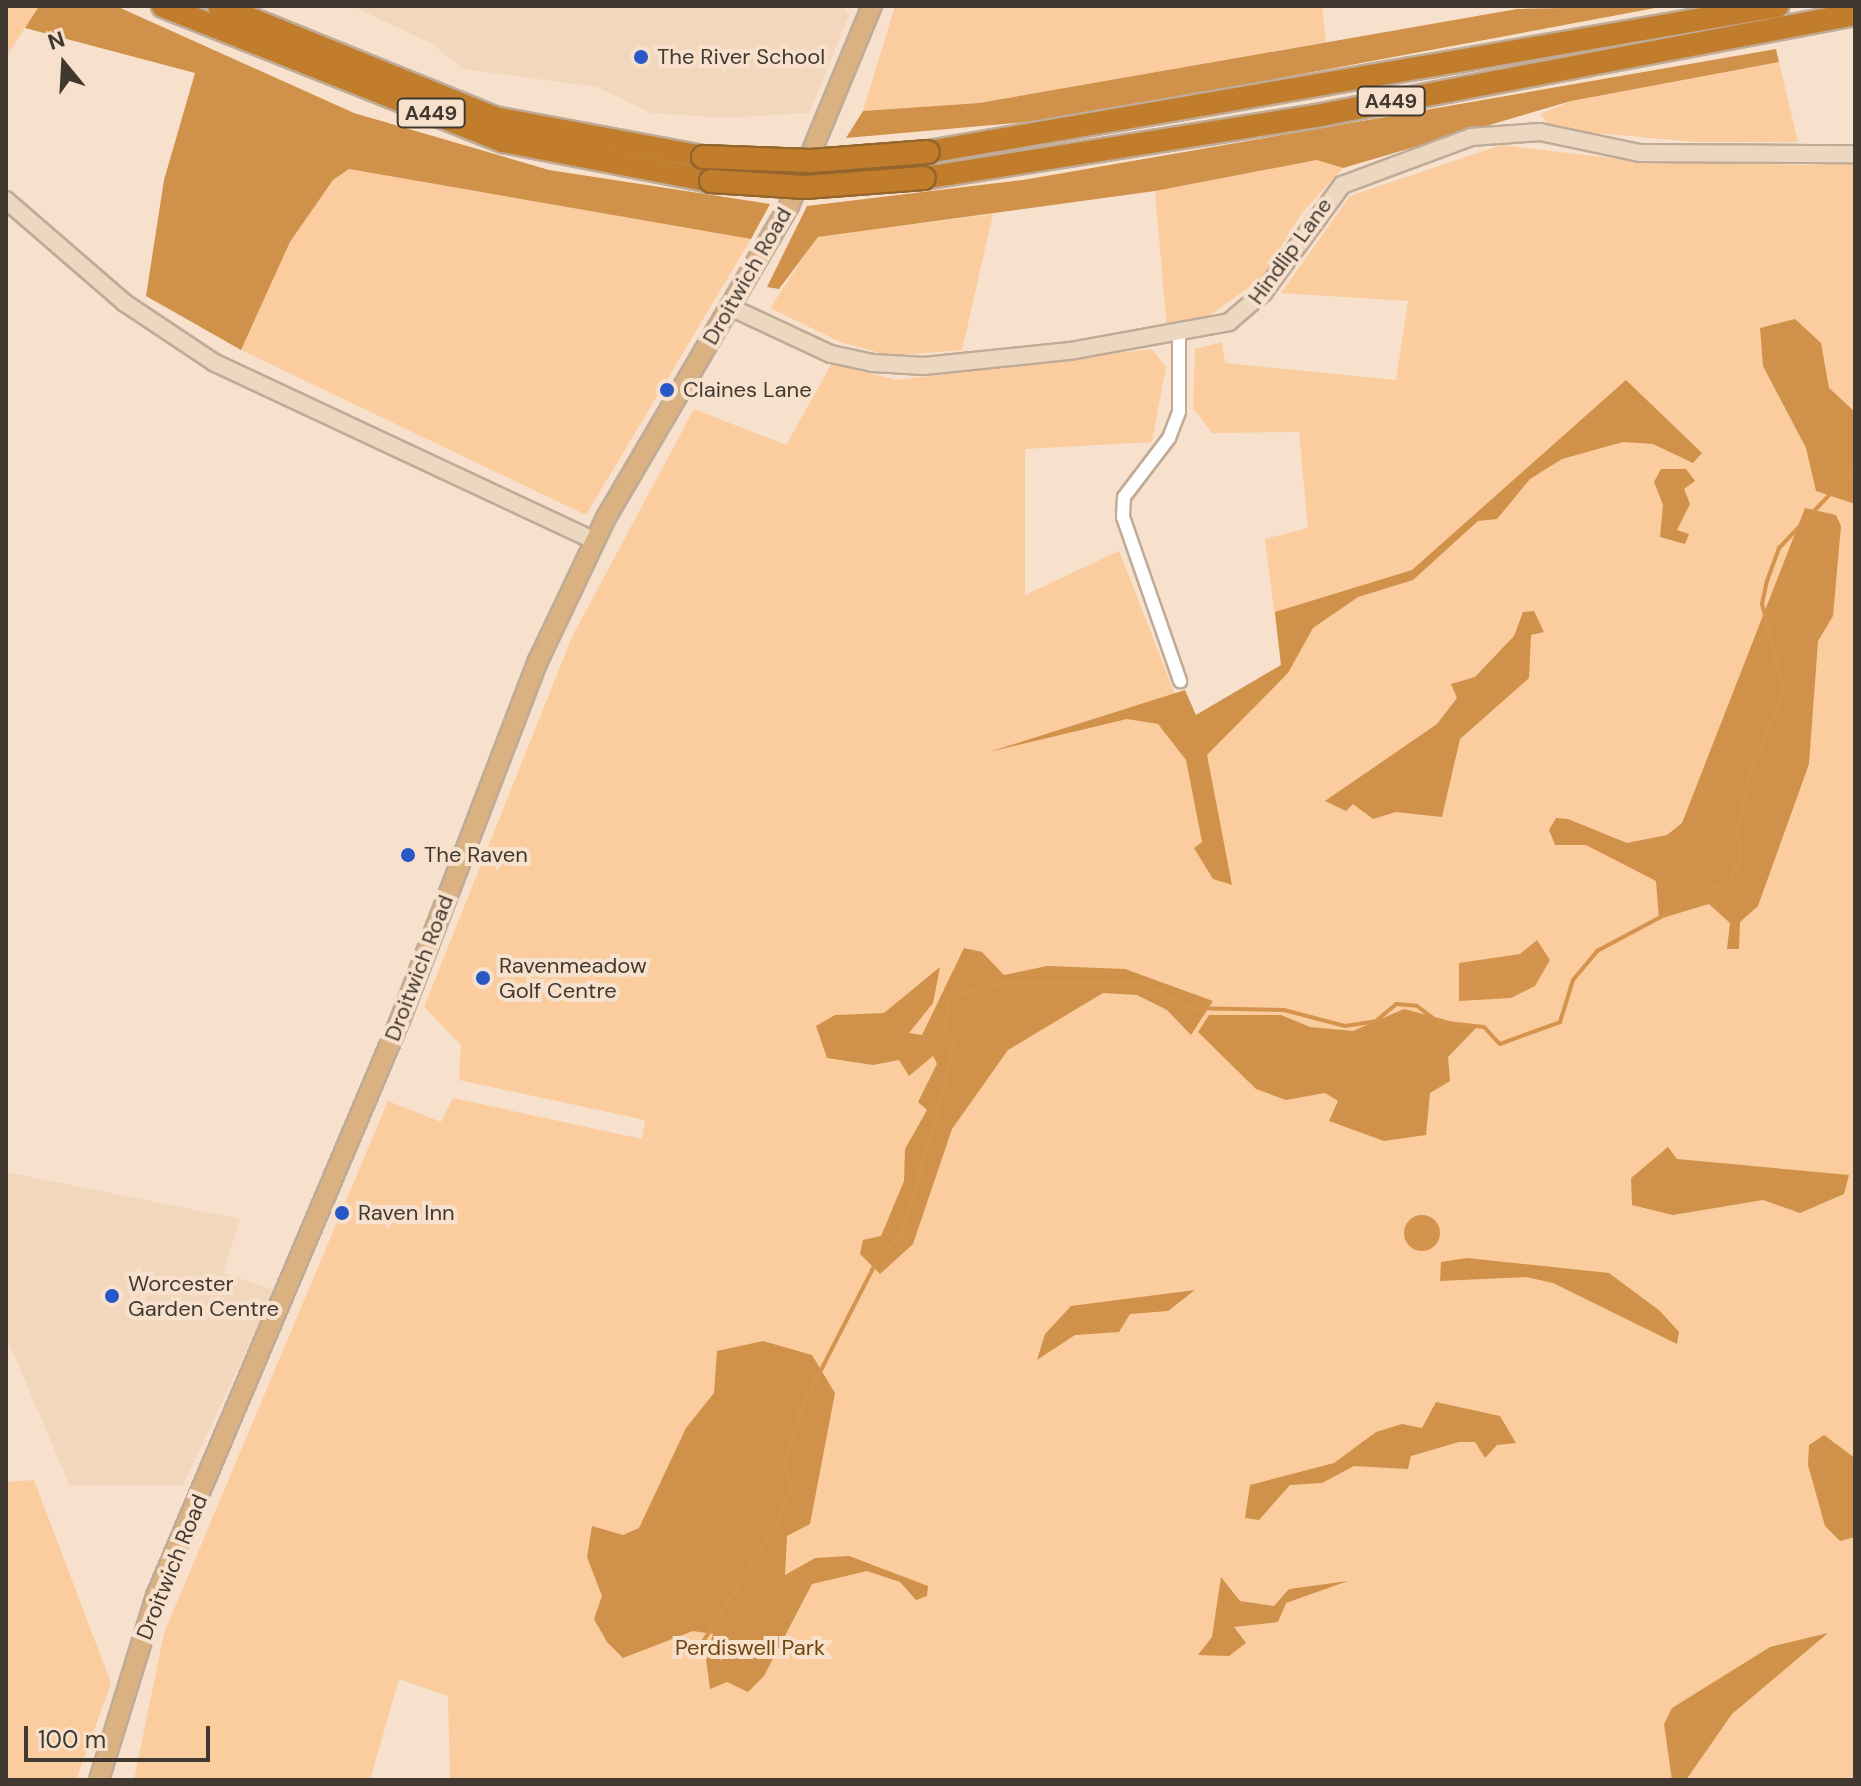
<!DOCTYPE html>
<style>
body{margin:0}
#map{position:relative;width:1861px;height:1786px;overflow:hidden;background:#f7e1cd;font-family:"DM Sans",sans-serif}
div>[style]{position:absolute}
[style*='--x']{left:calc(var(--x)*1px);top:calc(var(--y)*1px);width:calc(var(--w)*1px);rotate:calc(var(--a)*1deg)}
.built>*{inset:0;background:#f2d7bc}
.green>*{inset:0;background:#fbcc9d}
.forest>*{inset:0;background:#d0914a}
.water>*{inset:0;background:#d4944d}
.round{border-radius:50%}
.stream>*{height:4px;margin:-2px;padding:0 2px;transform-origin:2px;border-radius:2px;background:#d4944d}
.roads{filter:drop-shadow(2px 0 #bfab97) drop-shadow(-2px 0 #bfab97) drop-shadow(0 2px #bfab97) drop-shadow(0 -2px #bfab97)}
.street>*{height:12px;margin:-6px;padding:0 6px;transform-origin:6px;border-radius:6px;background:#fff}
.secondary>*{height:16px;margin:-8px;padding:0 8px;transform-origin:8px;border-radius:8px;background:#ecd8c0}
.primary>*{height:18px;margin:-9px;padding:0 9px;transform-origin:9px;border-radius:9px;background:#dab180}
.highway>*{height:22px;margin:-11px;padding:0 11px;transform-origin:11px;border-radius:11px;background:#c17d2c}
.bridges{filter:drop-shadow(2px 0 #94652d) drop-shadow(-2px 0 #94652d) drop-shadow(0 2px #94652d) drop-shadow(0 -2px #94652d)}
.highway-bridge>*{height:22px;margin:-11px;padding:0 11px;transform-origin:11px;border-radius:11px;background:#c17d2c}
.dots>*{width:22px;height:22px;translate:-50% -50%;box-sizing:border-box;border:4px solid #f7e1cd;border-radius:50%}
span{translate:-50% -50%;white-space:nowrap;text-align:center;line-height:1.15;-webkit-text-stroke:8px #f7e1cd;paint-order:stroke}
.shield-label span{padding:2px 6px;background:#f7e1cd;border:2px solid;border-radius:6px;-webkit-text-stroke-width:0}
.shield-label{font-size:20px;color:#413930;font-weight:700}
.poi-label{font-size:22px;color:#413930}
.left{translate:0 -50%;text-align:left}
.street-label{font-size:22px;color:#413930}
.park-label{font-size:22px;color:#70450e}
.frame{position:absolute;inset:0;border:8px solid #413930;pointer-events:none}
.north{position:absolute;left:24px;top:24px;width:80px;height:80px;-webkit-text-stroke:6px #f7e1cd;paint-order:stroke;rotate:342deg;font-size:22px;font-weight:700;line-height:32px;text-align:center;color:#413930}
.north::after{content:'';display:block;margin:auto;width:28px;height:36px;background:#413930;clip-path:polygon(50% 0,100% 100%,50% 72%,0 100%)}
.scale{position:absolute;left:24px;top:1726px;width:186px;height:36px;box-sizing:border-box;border:4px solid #413930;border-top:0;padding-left:10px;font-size:24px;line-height:28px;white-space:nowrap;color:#413930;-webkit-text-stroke:6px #f7e1cd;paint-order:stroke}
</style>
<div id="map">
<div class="built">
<div style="clip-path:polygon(842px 6px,849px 15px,809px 113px,724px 118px,651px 113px,597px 87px,463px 69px,434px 45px,355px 7px)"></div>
<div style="clip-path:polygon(6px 1172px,240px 1219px,223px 1273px,275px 1290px,183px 1485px,70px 1486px,6px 1336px)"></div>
</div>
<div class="green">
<div style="clip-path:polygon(6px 6px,39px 6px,6px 57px)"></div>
<div style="clip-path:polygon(895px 6px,1322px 6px,1326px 42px,979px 103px,863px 111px)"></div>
<div style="clip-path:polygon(1779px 62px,1798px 142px,1696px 142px,1552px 129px,1541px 114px,1571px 101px)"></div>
<div style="clip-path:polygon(1501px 145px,1636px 161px,1808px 165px,1855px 158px,1855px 1780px,450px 1780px,448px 1696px,399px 1679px,370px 1780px,134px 1780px,164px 1633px,388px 1101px,441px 1122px,453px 1098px,642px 1139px,645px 1120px,459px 1080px,461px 1045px,424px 1007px,572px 637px,694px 409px,786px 445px,832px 363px,896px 380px,1152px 349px,1166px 367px,1152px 442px,1025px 449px,1025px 595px,1119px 551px,1177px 699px,1196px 715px,1281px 665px,1265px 539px,1308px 528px,1299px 432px,1212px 433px,1193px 408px,1195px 349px,1222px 342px,1225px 363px,1396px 380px,1408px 301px,1281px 293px,1350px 196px)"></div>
<div style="clip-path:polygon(1317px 160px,1343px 168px,1302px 213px,1261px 279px,1210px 315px,1167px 330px,1155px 191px)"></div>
<div style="clip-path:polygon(349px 169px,751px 239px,586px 515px,241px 350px,290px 242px,333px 180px)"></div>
<div style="clip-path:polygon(993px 214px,962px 350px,891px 356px,840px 342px,770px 308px,817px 237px)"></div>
<div style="clip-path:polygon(34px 1480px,111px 1683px,76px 1780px,6px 1780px,6px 1482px)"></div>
</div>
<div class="forest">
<div style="clip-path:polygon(39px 6px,116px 6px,354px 113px,549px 170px,770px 204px,751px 239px,349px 169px,333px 180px,290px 242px,241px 350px,146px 296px,164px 180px,195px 73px,25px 28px)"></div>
<div style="clip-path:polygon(1666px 6px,1062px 119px,846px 138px,863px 111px,979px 103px,1517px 9px)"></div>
<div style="clip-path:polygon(1776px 49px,1779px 62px,1571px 101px,1343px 168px,1317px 160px,1155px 191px,818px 237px,779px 289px,767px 287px,807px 206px,1023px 180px)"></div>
<div style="clip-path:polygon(1795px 319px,1821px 343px,1829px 388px,1855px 412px,1855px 504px,1816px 491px,1806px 448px,1763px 366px,1760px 328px)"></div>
<div style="clip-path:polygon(1626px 380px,1702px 453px,1693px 463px,1653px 444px,1623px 442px,1562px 459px,1530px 479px,1497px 519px,1478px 521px,1413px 580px,1358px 597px,1313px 628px,1288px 673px,1207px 755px,1232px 885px,1213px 879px,1194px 848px,1202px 842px,1186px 760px,1158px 724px,1127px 719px,989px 752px,1185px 690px,1196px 715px,1281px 665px,1275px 612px,1412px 570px)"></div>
<div style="clip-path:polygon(1661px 469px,1686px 469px,1695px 481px,1684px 489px,1690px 504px,1677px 530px,1689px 534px,1685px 544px,1660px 537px,1663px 505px,1654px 482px)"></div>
<div style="clip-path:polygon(1805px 508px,1836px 515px,1841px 526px,1833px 616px,1818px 641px,1809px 764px,1758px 906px,1740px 922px,1739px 949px,1727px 949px,1730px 923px,1709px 904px,1659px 919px,1656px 881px,1586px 845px,1555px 845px,1549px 830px,1556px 818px,1568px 819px,1627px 843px,1667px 835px,1682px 823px)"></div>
<div style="clip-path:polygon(1534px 611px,1544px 632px,1531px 635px,1529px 678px,1460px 739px,1442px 817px,1396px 812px,1373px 819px,1353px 804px,1346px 811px,1325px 801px,1437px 724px,1457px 698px,1451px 684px,1475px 677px,1514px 636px,1523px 612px)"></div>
<div style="clip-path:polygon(964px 948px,982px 952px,1004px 975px,1047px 966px,1125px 969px,1213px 1001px,1191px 1035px,1167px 1010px,1137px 995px,1103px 993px,1008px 1050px,952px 1129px,913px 1244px,880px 1274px,860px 1254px,863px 1240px,881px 1236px,904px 1181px,905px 1149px,927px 1110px,918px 1102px,937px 1064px,933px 1056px,909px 1076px,899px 1060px,873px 1065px,827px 1058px,816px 1026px,835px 1015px,884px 1013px,940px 967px,933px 1003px,909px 1033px,922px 1035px)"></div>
<div style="clip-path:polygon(1404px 1009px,1476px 1028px,1448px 1057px,1450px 1081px,1430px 1093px,1426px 1135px,1384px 1141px,1329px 1121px,1338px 1101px,1325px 1093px,1286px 1100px,1256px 1089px,1198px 1032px,1209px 1015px,1281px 1015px,1310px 1027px,1353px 1031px)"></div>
<div style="clip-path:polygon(1668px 1147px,1677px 1159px,1849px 1175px,1844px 1194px,1800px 1213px,1763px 1200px,1673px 1215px,1632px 1205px,1631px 1178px)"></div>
<div style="clip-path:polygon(1467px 1258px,1609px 1273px,1660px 1311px,1679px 1332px,1677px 1344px,1553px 1283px,1526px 1277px,1440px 1281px,1441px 1262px)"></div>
<div style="clip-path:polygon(1195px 1290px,1168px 1311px,1130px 1314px,1119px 1332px,1075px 1335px,1037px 1360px,1045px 1334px,1071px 1306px)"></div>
<div style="clip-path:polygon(763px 1341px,812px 1355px,835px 1393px,810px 1524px,787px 1536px,785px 1575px,815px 1558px,849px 1556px,928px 1586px,927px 1596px,916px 1600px,900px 1582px,867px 1571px,812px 1584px,764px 1676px,748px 1692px,727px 1682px,710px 1689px,706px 1659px,713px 1634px,693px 1631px,623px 1658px,607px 1642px,594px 1619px,602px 1596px,587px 1557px,592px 1526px,623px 1535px,639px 1528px,686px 1428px,714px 1393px,717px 1351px)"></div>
<div style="clip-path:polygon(1436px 1402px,1500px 1416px,1516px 1443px,1497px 1445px,1485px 1458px,1475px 1442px,1459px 1442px,1411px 1456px,1408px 1469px,1354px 1466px,1322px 1483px,1290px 1485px,1259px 1520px,1245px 1518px,1250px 1485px,1334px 1463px,1376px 1432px,1402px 1424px,1422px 1428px)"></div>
<div style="clip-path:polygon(1824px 1435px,1855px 1458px,1855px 1537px,1840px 1541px,1825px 1526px,1808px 1465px,1809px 1445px)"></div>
<div style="clip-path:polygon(1221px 1577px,1240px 1601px,1274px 1606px,1289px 1589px,1348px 1581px,1286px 1603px,1278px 1622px,1234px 1627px,1246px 1643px,1229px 1656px,1198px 1655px,1212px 1637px)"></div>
<div style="clip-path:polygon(1828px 1633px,1732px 1714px,1686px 1780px,1672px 1780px,1664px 1724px,1672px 1708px,1770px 1647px)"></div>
</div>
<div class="water">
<div style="clip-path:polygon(1537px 940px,1550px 960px,1535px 986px,1511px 998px,1459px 1001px,1459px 963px,1520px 954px)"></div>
<div class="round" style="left:1404px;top:1215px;width:36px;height:36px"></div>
</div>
<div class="stream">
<div style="--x:696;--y:1653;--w:149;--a:-57.9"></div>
<div style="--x:775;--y:1527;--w:43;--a:-67"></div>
<div style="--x:792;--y:1487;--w:24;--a:-109"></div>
<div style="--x:784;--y:1464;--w:55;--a:-73.2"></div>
<div style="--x:800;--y:1411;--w:180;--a:-62.9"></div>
<div style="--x:882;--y:1251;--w:24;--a:-36"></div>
<div style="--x:901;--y:1237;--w:139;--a:-73.7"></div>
<div style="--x:940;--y:1104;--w:62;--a:-78"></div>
<div style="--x:953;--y:1043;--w:17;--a:-118"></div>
<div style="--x:945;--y:1028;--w:26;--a:-83"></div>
<div style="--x:948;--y:1002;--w:11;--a:-49"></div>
<div style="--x:955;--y:994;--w:58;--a:-11.9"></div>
<div style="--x:1012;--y:982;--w:126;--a:0"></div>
<div style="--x:1138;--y:982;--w:57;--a:27"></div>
<div style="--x:1189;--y:1008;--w:95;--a:1.2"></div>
<div style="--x:1284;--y:1010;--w:63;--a:14.7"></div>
<div style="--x:1345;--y:1026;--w:31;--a:-9"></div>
<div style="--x:1376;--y:1021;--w:26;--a:-40"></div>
<div style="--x:1396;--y:1004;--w:21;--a:5"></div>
<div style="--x:1417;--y:1006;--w:26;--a:37"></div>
<div style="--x:1438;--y:1022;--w:46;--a:6.2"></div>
<div style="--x:1484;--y:1027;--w:23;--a:47"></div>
<div style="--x:1500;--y:1044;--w:64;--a:-20.1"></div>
<div style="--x:1560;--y:1022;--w:44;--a:-72.8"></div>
<div style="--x:1573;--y:980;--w:38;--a:-50"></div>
<div style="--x:1597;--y:951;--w:151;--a:-28.1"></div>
<div style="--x:1730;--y:880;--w:27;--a:-63"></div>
<div style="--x:1742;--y:856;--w:22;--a:-103"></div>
<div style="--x:1737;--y:835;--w:63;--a:-78.2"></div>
<div style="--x:1750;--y:773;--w:88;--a:-67.2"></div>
<div style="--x:1784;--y:692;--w:91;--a:-104"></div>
<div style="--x:1762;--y:604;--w:24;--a:-78"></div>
<div style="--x:1767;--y:581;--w:35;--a:-70"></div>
<div style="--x:1779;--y:548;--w:110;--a:-46.5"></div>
</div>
<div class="roads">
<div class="street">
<div style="--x:1179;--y:335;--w:77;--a:90"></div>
<div style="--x:1179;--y:412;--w:28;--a:111"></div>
<div style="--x:1169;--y:438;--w:74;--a:127.3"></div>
<div style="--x:1124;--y:497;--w:20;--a:93"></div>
<div style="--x:1123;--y:517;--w:174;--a:70.8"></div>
</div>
<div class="secondary">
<div style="--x:6;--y:200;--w:157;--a:40.9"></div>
<div style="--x:125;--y:303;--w:108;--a:33.7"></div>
<div style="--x:215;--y:363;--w:420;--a:25.1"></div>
<div style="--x:730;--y:307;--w:111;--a:25"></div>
<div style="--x:831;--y:354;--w:43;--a:12.1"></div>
<div style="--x:873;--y:363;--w:51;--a:3.4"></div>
<div style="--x:924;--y:366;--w:147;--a:-5.9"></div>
<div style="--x:1070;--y:351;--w:162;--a:-10.3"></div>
<div style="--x:1229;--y:322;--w:45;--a:-40.5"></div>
<div style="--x:1263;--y:293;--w:134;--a:-53.8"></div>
<div style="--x:1342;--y:185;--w:138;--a:-20.4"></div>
<div style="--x:1471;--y:137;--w:69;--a:-4.1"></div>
<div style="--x:1540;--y:132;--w:102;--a:11.9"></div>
<div style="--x:1640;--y:153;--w:215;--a:0.3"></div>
</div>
<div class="primary">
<div style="--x:99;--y:1780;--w:193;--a:-72.8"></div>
<div style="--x:156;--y:1596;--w:626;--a:-67.04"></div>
<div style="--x:400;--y:1020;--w:385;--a:-69"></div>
<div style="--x:538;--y:661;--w:161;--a:-64.6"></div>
<div style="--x:607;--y:516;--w:359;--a:-59.6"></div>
<div style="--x:789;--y:206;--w:217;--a:-67.5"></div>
</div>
<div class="highway">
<div style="--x:163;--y:6;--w:366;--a:21.7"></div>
<div style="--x:503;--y:141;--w:212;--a:10.9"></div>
<div style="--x:219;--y:6;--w:298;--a:22.1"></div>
<div style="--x:495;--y:118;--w:212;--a:10.6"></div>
<div style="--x:928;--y:152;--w:862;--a:-9.75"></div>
<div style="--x:924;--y:178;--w:407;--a:-9"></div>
<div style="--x:1326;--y:114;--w:538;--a:-10.7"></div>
</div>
</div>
<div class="bridges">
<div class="highway-bridge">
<div style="--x:703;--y:157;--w:108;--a:2.1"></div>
<div style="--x:811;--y:161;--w:117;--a:-4.4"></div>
<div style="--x:711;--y:181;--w:94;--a:3.7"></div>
<div style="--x:805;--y:187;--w:119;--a:-4.3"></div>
</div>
</div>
<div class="dots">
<div style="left:641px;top:57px;background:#2958c6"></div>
<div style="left:667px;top:390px;background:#2958c6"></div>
<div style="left:408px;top:855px;background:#2958c6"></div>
<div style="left:483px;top:978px;background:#2958c6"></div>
<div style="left:342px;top:1213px;background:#2958c6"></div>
<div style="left:112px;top:1296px;background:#2958c6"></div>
</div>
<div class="shield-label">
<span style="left:1391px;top:101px">A449</span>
<span style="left:431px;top:113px">A449</span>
</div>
<div class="poi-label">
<span class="left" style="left:657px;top:57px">The River School</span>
<span class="left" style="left:683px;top:390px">Claines Lane</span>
<span class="left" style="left:424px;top:855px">The Raven</span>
<span class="left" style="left:499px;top:978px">Ravenmeadow<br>Golf Centre</span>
<span class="left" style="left:358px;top:1213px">Raven Inn</span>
<span class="left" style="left:128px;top:1296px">Worcester<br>Garden Centre</span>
</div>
<div class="street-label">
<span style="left:1290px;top:251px;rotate:-54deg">Hindlip Lane</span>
<span style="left:747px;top:276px;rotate:-60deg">Droitwich Road</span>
<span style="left:419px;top:968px;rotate:-69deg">Droitwich Road</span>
<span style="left:172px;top:1567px;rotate:-68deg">Droitwich Road</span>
</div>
<div class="park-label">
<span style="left:750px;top:1648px">Perdiswell Park</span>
</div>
<div class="frame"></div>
<div class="north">N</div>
<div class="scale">100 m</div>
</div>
